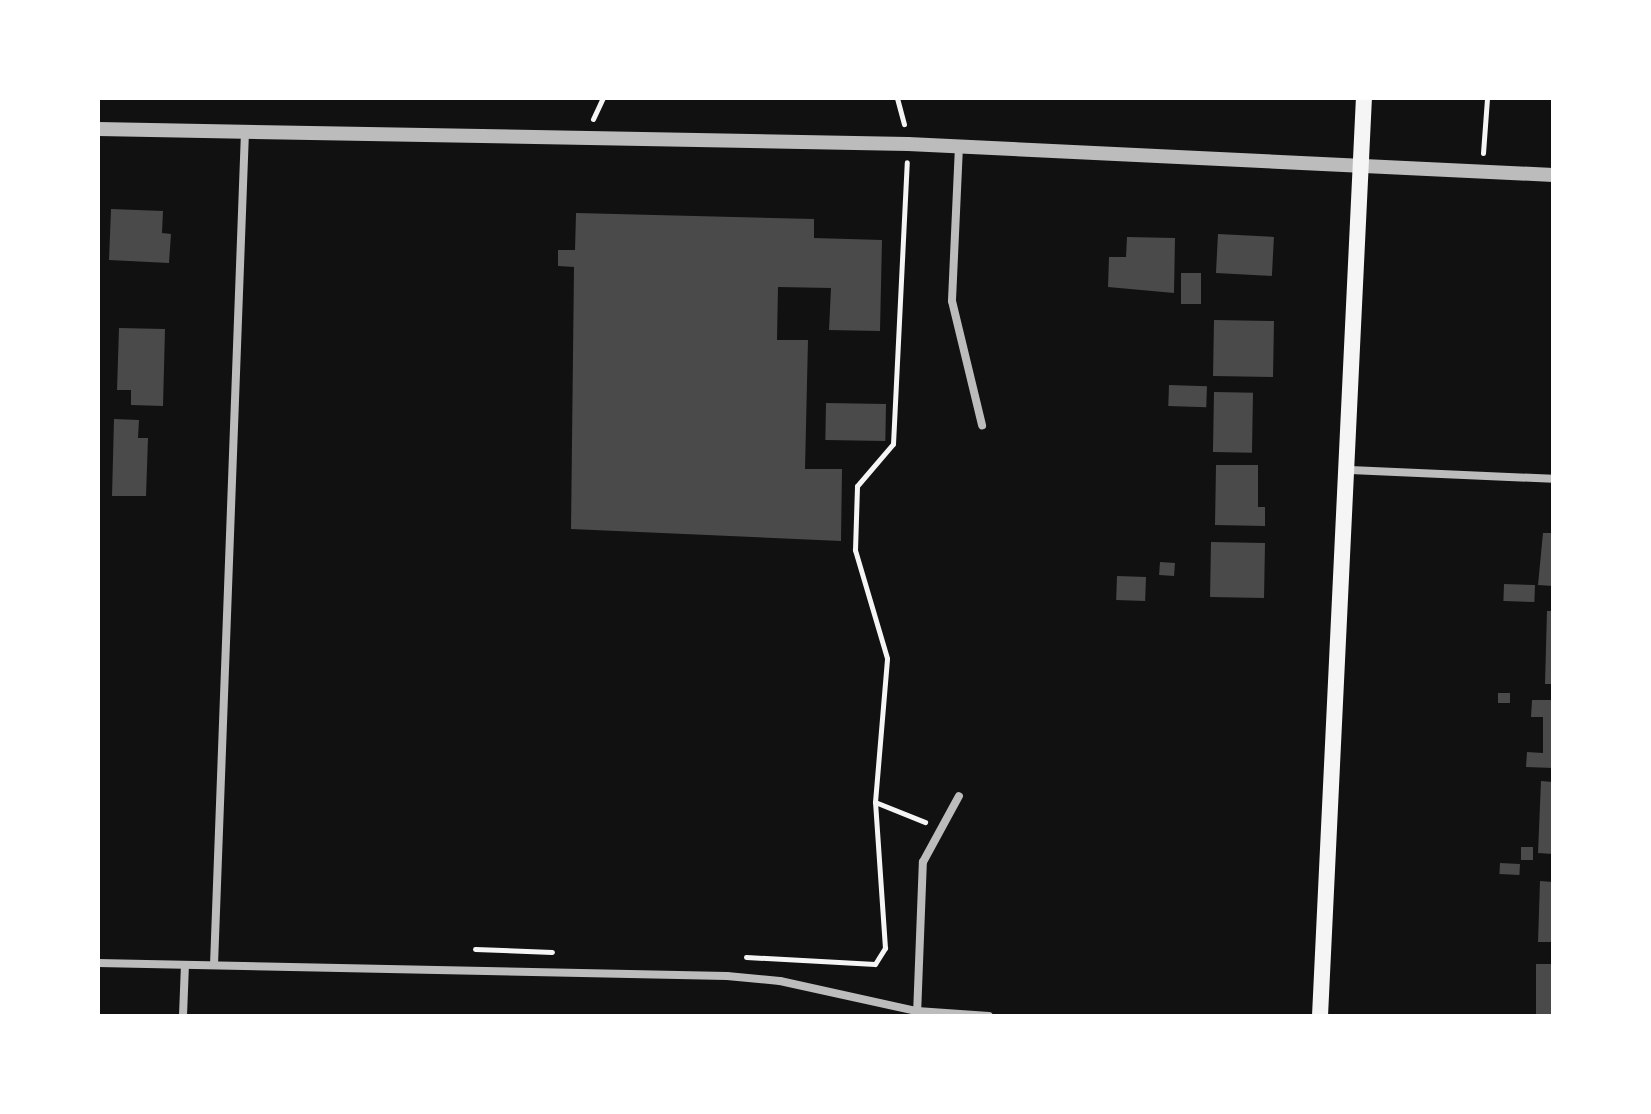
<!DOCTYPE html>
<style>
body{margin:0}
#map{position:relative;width:1651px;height:1114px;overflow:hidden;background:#111;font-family:Signika,sans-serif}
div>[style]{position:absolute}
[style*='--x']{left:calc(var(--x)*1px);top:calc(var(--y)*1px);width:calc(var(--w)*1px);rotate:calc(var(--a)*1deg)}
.building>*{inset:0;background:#4a4a4a;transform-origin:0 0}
.path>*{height:5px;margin:-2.5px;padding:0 2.5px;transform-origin:2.5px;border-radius:2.5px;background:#f5f5f5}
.minor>*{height:8px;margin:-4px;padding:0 4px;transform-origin:4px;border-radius:4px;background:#bcbcbc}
.tertiary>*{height:14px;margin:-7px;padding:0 7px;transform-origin:7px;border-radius:7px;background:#bcbcbc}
.secondary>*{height:16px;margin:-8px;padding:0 8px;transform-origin:8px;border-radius:8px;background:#f5f5f5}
span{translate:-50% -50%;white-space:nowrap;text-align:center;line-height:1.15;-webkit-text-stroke:7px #fff;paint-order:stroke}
.frame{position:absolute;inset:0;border:100px solid #fff;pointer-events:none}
</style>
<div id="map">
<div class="building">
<div style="clip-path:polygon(111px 209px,163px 211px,162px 233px,171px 234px,169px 263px,109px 260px)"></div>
<div style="clip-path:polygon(576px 213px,814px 219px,814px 238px,882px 240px,880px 331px,829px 330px,831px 288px,778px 287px,777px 340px,808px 340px,805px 469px,842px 469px,841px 541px,571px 529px,574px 267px,558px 266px,558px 250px,575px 250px)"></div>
<div style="left:1218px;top:234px;width:56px;height:39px;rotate:3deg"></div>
<div style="clip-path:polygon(1127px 237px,1175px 238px,1174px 293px,1108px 287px,1109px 257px,1126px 257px)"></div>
<div style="left:1181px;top:273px;width:20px;height:31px"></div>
<div style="left:1214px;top:320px;width:60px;height:56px;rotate:1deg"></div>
<div style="clip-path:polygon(119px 328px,165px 329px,163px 406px,131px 405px,131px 390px,117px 390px)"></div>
<div style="left:1169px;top:385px;width:38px;height:21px;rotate:2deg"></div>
<div style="left:1214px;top:392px;width:39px;height:60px;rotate:1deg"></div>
<div style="left:826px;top:403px;width:60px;height:37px;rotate:1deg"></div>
<div style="clip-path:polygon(114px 419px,139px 420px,138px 438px,148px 438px,146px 496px,112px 496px)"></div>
<div style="clip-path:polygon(1216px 465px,1258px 465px,1258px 507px,1265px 507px,1265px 526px,1215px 525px)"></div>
<div style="clip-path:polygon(1543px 533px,1553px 533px,1553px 586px,1538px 585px)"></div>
<div style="left:1211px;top:542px;width:54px;height:55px;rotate:1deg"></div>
<div style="left:1160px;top:562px;width:15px;height:13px;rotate:4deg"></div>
<div style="left:1117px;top:576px;width:29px;height:24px;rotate:2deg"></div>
<div style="left:1504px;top:584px;width:31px;height:17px;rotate:2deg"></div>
<div style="clip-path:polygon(1547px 611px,1553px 611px,1553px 684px,1545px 684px)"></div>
<div style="left:1498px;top:693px;width:12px;height:10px"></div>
<div style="clip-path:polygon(1532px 700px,1553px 700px,1553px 768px,1526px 767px,1527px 752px,1543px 753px,1543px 717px,1531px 717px)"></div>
<div style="clip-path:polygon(1541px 781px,1553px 782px,1553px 854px,1538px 853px)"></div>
<div style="left:1521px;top:847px;width:12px;height:13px"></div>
<div style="left:1500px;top:863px;width:20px;height:11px;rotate:3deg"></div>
<div style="clip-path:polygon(1540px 881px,1553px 882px,1553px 942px,1538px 942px)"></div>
<div style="left:1536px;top:964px;width:17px;height:52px"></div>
</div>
<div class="path">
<div style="--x:897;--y:98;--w:27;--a:75"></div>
<div style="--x:593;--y:119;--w:23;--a:-65"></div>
<div style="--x:1483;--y:153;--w:55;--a:-85.8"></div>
<div style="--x:875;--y:802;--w:54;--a:21.8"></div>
<div style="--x:475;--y:949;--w:77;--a:2.2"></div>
<div style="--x:746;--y:957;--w:129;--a:3.1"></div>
<div style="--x:875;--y:964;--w:19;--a:-58"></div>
<div style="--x:885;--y:948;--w:146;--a:-93.9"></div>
<div style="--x:875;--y:802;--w:144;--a:-85.2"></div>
<div style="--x:887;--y:658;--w:113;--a:-106.5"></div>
<div style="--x:855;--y:550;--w:64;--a:-88.2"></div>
<div style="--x:857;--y:486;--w:55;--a:-49.4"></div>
<div style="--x:893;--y:444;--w:282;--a:-87.2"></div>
</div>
<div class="minor">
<div style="--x:959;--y:146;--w:155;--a:92.6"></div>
<div style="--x:952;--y:301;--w:128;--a:76.4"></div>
<div style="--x:1350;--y:470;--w:203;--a:2.5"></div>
<div style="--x:98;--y:963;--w:629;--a:1.18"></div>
<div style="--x:727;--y:976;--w:53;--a:5.4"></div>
<div style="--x:780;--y:981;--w:140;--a:12.4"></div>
<div style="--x:917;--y:1011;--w:72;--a:4"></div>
<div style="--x:214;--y:965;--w:835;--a:-87.87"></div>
<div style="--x:917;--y:1015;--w:153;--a:-87.8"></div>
<div style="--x:923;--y:862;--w:75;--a:-61.4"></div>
<div style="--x:183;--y:1016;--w:51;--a:-87.8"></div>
</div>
<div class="tertiary">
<div style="--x:98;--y:129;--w:810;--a:1.06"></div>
<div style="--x:908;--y:144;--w:646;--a:2.75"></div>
</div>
<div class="secondary">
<div style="--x:1320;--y:1016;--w:919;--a:-87.26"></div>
</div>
<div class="frame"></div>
</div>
